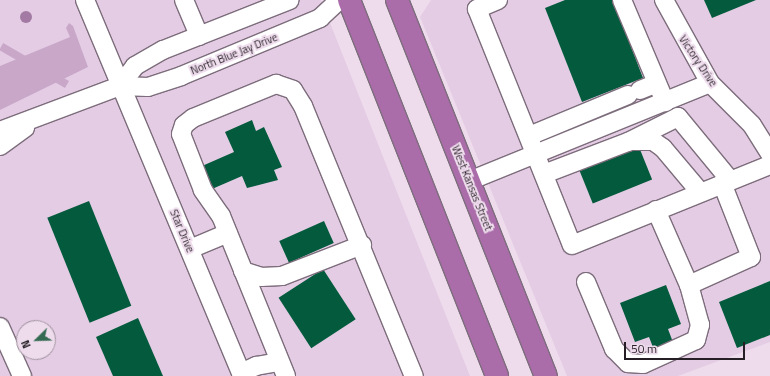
<!DOCTYPE html>
<style>
body{margin:0}
#map{position:relative;width:770px;height:376px;overflow:hidden;background:#eedced;font-family:"Titillium Web",sans-serif}
div>[style]{position:absolute}
[style*='--x']{left:calc(var(--x)*1px);top:calc(var(--y)*1px);width:calc(var(--w)*1px);rotate:calc(var(--a)*1deg)}
.built>*{inset:0;background:#e4cde4}
.green>*{inset:0;background:#c9a7c9;transform-origin:0 0}
.building>*{inset:0;background:#045a3c;transform-origin:0 0}
.roads{filter:drop-shadow(1px 0 #7d6d7c) drop-shadow(-1px 0 #7d6d7c) drop-shadow(0 1px #7d6d7c) drop-shadow(0 -1px #7d6d7c)}
.minor>*{height:18px;margin:-9px;padding:0 9px;transform-origin:9px;border-radius:9px;background:#fff}
.highway>*{height:22px;margin:-11px;padding:0 11px;transform-origin:11px;border-radius:11px;background:#aa6daa}
.trees>*{width:12px;height:12px;margin:-6px;border-radius:50%;background:#a27aa3}
span{translate:-50% -50%;white-space:nowrap;text-align:center;line-height:1.15;-webkit-text-stroke:4px #eedced;paint-order:stroke}
.street-label{font-size:11px;color:#251e24}
.north{position:absolute;left:16px;top:320px;width:40px;height:40px;box-sizing:border-box;background:#eedced;border:1px solid #9e909d;border-radius:50%;rotate:247deg;font-size:11px;font-weight:700;line-height:16px;text-align:center;color:#251e24}
.north::after{content:'';display:block;margin:auto;width:14px;height:18px;background:#346a51;clip-path:polygon(50% 0,100% 100%,50% 72%,0 100%)}
.scale{position:absolute;left:624px;top:342px;width:121px;height:18px;box-sizing:border-box;border:2px solid #251e24;border-top:0;padding-left:5px;font-size:12px;line-height:14px;white-space:nowrap;color:#251e24;-webkit-text-stroke:3px #eedced;paint-order:stroke}
</style>
<div id="map">
<div class="built">
<div style="clip-path:polygon(evenodd,0 0,321px 0,470px 376px,0 376px,0 0,24px 328px,48px 328px,48px 352px,24px 352px,24px 328px)"></div>
<div style="clip-path:polygon(431px 0,770px 0,770px 342px,678px 376px,567px 376px,420px 17px)"></div>
</div>
<div class="green">
<div style="clip-path:polygon(69px 23px,73px 26px,88px 67px,0 110px,0 66px,70px 37px,66px 28px)"></div>
<div style="left:69px;top:81px;width:8px;height:76px;rotate:120deg"></div>
</div>
<div class="building">
<div style="clip-path:polygon(565px 0,613px 0,643px 78px,582px 102px,545px 8px)"></div>
<div style="clip-path:polygon(704px 0,756px 0,712px 18px)"></div>
<div style="clip-path:polygon(252px 120px,256px 131px,264px 127px,282px 167px,274px 170px,278px 180px,247px 188px,242px 176px,212px 189px,202px 166px,234px 152px,225px 132px)"></div>
<div style="left:639px;top:147px;width:35px;height:64px;rotate:68deg"></div>
<div style="left:89px;top:201px;width:113px;height:45px;rotate:68deg"></div>
<div style="left:324px;top:221px;width:24px;height:49px;rotate:66deg"></div>
<div style="left:323px;top:269px;width:60px;height:53px;rotate:57deg"></div>
<div style="clip-path:polygon(770px 281px,770px 335px,737px 348px,719px 302px)"></div>
<div style="clip-path:polygon(666px 285px,681px 324px,668px 329px,677px 353px,658px 360px,649px 337px,635px 342px,620px 303px)"></div>
<div style="clip-path:polygon(138px 318px,163px 376px,113px 376px,96px 337px)"></div>
</div>
<div class="roads">
<div class="minor">
<div style="--x:85;--y:0;--w:407;--a:67.3"></div>
<div style="--x:184;--y:0;--w:39;--a:67"></div>
<div style="--x:498;--y:0;--w:23;--a:157"></div>
<div style="--x:477;--y:9;--w:254;--a:68.1"></div>
<div style="--x:572;--y:245;--w:214;--a:-22"></div>
<div style="--x:622;--y:0;--w:111;--a:67.1"></div>
<div style="--x:664;--y:0;--w:95;--a:61"></div>
<div style="--x:710;--y:83;--w:59;--a:45"></div>
<div style="--x:752;--y:125;--w:34;--a:58"></div>
<div style="--x:120;--y:86;--w:25;--a:-53"></div>
<div style="--x:135;--y:66;--w:32;--a:-30"></div>
<div style="--x:163;--y:50;--w:136;--a:-21.5"></div>
<div style="--x:640;--y:90;--w:18;--a:-22"></div>
<div style="--x:0;--y:131;--w:128;--a:-20.6"></div>
<div style="--x:120;--y:86;--w:28;--a:2"></div>
<div style="--x:148;--y:87;--w:35;--a:-18"></div>
<div style="--x:181;--y:76;--w:151;--a:-22.6"></div>
<div style="--x:320;--y:18;--w:26;--a:-43"></div>
<div style="--x:529;--y:136;--w:107;--a:-22.5"></div>
<div style="--x:632;--y:141;--w:21;--a:0"></div>
<div style="--x:653;--y:141;--w:12;--a:35"></div>
<div style="--x:663;--y:148;--w:57;--a:49.9"></div>
<div style="--x:0;--y:146;--w:31;--a:-36"></div>
<div style="--x:544;--y:174;--w:90;--a:-20.9"></div>
<div style="--x:628;--y:142;--w:56;--a:-26.6"></div>
<div style="--x:678;--y:117;--w:82;--a:50.5"></div>
<div style="--x:469;--y:181;--w:260;--a:-22.1"></div>
<div style="--x:656;--y:210;--w:82;--a:66.3"></div>
<div style="--x:689;--y:285;--w:68;--a:-24.3"></div>
<div style="--x:751;--y:257;--w:79;--a:-111.4"></div>
<div style="--x:190;--y:249;--w:41;--a:-22.8"></div>
<div style="--x:243;--y:271;--w:19;--a:18"></div>
<div style="--x:261;--y:277;--w:21;--a:-3"></div>
<div style="--x:282;--y:276;--w:86;--a:-21.2"></div>
<div style="--x:586;--y:282;--w:73;--a:67.3"></div>
<div style="--x:614;--y:349;--w:20;--a:45"></div>
<div style="--x:628;--y:363;--w:15;--a:4"></div>
<div style="--x:643;--y:364;--w:58;--a:-24.4"></div>
<div style="--x:696;--y:340;--w:16;--a:-75"></div>
<div style="--x:700;--y:325;--w:41;--a:-105.4"></div>
<div style="--x:0;--y:327;--w:54;--a:65.8"></div>
<div style="--x:241;--y:373;--w:17;--a:-25"></div>
<div style="--x:256;--y:366;--w:23;--a:-10"></div>
<div style="--x:286;--y:376;--w:173;--a:-112.1"></div>
<div style="--x:221;--y:216;--w:32;--a:-125"></div>
<div style="--x:203;--y:190;--w:60;--a:-111.4"></div>
<div style="--x:181;--y:134;--w:9;--a:-72"></div>
<div style="--x:184;--y:125;--w:11;--a:-38"></div>
<div style="--x:193;--y:118;--w:90;--a:-22.3"></div>
<div style="--x:276;--y:84;--w:18;--a:19"></div>
<div style="--x:293;--y:90;--w:19;--a:58"></div>
<div style="--x:303;--y:106;--w:292;--a:67.7"></div>
</div>
<div class="highway">
<div style="--x:349;--y:0;--w:404;--a:68.5"></div>
<div style="--x:397;--y:0;--w:404;--a:68.4"></div>
</div>
</div>
<div class="trees">
<div style="left:26px;top:17px"></div>
</div>
<div class="street-label">
<span style="left:234px;top:54px;rotate:-22deg">North Blue Jay Drive</span>
<span style="left:698px;top:61px;rotate:56deg">Victory Drive</span>
<span style="left:472px;top:188px;rotate:68deg">West Kansas Street</span>
<span style="left:182px;top:231px;rotate:67deg">Star Drive</span>
</div>
<div class="north">N</div>
<div class="scale">50 m</div>
</div>
